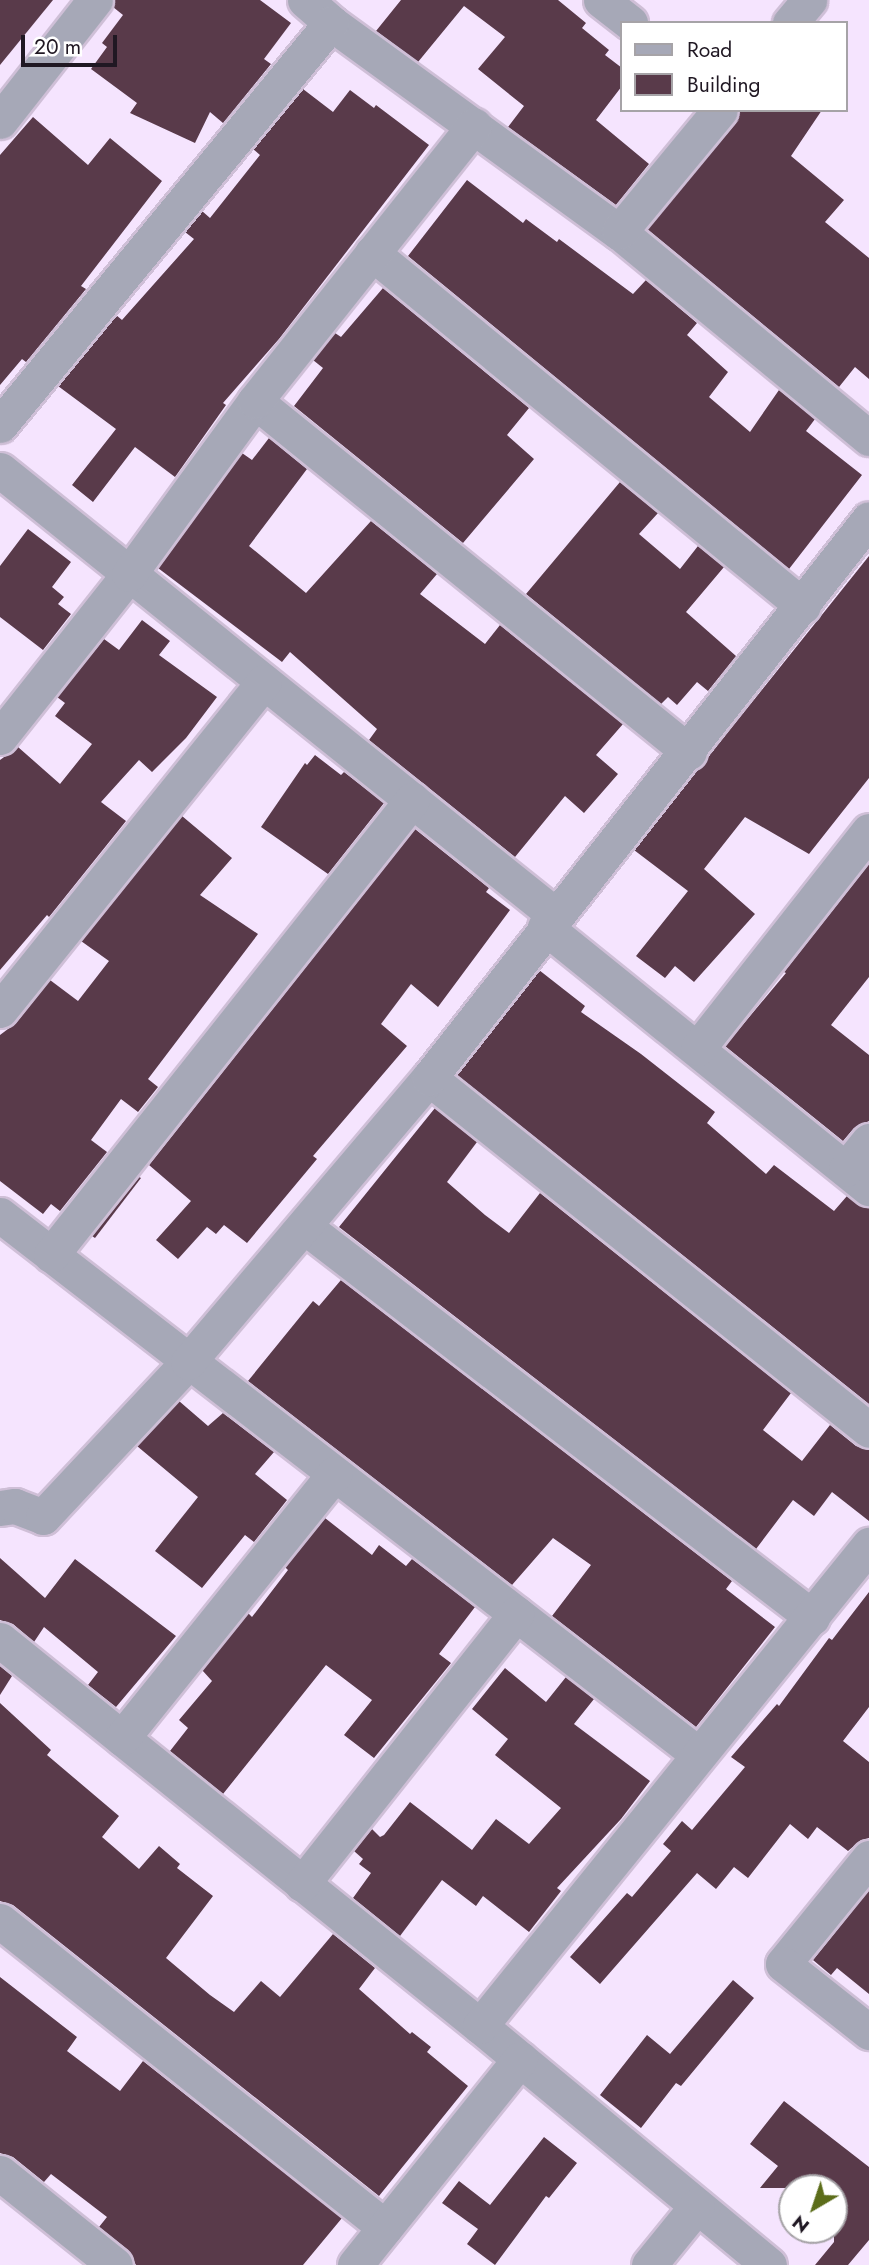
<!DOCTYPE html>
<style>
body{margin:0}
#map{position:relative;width:869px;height:2265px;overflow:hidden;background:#f5e4fe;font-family:Jost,sans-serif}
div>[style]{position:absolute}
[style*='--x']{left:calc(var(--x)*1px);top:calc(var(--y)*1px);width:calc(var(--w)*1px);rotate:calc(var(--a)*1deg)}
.building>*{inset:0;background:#593a4a}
.roads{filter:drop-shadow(2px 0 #cfbfd7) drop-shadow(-2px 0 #cfbfd7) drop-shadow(0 2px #cfbfd7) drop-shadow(0 -2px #cfbfd7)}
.street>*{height:35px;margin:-17.5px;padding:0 17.5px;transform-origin:17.5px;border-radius:17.5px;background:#a6a8b7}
span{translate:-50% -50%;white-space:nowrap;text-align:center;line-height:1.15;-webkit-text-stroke:7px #fff;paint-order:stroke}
.legend{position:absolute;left:620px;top:21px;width:228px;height:91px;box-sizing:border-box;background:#fff;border:2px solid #a6a3a7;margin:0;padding:9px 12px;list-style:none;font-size:21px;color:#201823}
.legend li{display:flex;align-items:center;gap:14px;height:35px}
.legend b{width:35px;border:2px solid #a6a3a7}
.north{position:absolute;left:778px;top:2174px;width:70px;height:70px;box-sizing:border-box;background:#fff;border:2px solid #a6a3a7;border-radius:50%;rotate:219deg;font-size:19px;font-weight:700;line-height:28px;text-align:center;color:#201823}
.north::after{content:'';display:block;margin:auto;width:24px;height:32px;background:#5c6d1a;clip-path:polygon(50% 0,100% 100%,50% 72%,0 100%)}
.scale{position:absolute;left:21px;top:35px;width:96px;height:32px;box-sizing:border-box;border:4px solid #201823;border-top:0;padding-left:9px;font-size:21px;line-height:24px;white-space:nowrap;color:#201823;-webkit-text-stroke:5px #fff;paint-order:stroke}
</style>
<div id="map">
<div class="building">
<div style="clip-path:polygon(0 0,53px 0,0 65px)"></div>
<div style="clip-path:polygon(115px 0,260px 0,291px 23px,264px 59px,271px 64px,223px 123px,210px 112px,195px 143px,130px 113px,137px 103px,91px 69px,107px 47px,102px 43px,123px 15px,113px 7px)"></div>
<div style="clip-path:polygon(401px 0,558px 0,586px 23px,582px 28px,609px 50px,605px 55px,622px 68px,622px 86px,596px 120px,649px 164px,616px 205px,508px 127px,524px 106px,478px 69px,505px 37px,464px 6px,418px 62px,376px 31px)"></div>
<div style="clip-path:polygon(303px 89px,333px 112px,350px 90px,374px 108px,376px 105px,429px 145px,279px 339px,223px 403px,226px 405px,175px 477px,135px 447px,93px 502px,72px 485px,116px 429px,58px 386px,116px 315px,122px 320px,194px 239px,185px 232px,202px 211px,210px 218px,260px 155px,253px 149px)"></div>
<div style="clip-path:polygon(740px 110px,822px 110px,791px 156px,844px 200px,825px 222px,869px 258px,869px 379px,855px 367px,839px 387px,647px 229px,736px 123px)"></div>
<div style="clip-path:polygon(33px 117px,88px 165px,110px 138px,162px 181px,81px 286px,86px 289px,26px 362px,22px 359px,0 385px,0 155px)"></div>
<div style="clip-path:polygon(467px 180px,523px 223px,526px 219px,557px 242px,559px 239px,633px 294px,646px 280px,697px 323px,687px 335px,728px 372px,709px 397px,750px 432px,779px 390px,815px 419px,806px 431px,862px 475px,789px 569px,408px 256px)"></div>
<div style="clip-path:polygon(383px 288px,529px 408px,507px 435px,534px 459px,463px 543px,294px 406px,323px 368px,313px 360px,335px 333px,341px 337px)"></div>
<div style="clip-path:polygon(269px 438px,307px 469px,249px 546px,306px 593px,371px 521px,437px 574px,420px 594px,485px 644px,500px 625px,623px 724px,596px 755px,618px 774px,584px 813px,565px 796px,515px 857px,369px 740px,377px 729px,290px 652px,282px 662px,158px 568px,242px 453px,252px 460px)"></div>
<div style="clip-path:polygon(620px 482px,658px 513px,639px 534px,680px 569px,698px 546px,724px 567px,686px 612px,736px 656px,708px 691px,697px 682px,677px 705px,668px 697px,661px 704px,526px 594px)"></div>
<div style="clip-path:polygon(28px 529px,71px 562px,52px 587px,64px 597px,58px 604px,71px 614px,43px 650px,0 617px,0 566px)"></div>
<div style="clip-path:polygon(869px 556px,869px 778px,809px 854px,745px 817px,704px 869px,755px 914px,694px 982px,675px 966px,665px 978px,636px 956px,688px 891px,634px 850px)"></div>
<div style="clip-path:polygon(142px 620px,170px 641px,159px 655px,217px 697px,186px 738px,152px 772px,139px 760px,101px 802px,126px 821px,49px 917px,47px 915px,0 970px,0 760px,18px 747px,60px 784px,92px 744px,55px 716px,65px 703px,57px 697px,104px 639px,119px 650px)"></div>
<div style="clip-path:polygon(315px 755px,341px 775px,344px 772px,384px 803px,328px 874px,261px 827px,305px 763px,307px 765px)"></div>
<div style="clip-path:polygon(182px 816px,232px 858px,200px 895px,258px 934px,148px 1079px,158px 1087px,138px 1112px,121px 1099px,91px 1140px,107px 1152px,60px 1211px,51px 1204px,43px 1214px,0 1181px,0 1035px,16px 1023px,50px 980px,78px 1001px,109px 961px,81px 941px)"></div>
<div style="clip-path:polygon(415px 829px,489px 888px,486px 892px,510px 910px,438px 1007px,411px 984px,381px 1024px,407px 1046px,313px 1156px,317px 1159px,247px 1243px,224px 1225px,216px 1234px,207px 1227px,178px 1259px,156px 1240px,191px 1201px,149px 1165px)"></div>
<div style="clip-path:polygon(869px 864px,869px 977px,831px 1025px,869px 1055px,869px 1121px,854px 1128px,843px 1141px,725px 1046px,786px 973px,784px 972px)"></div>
<div style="clip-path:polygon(539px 970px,585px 1006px,581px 1012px,641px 1054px,715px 1112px,707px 1123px,766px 1174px,774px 1165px,834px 1211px,847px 1196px,869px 1208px,869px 1404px,457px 1075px)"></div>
<div style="clip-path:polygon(435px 1108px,477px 1142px,447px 1182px,485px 1215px,509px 1233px,540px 1193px,791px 1393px,763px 1430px,802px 1461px,830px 1425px,856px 1446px,869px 1450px,869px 1521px,832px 1492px,814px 1516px,793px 1500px,756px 1549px,339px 1227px)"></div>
<div style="clip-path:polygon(139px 1177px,141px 1178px,95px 1238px,92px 1236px)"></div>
<div style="clip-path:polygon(341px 1280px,732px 1581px,726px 1589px,775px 1627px,696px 1727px,552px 1616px,591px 1565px,553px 1538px,512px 1585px,248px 1381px,313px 1301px,319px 1306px)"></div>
<div style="clip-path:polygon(179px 1401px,208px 1426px,223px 1413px,274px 1452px,255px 1474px,287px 1500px,254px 1542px,245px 1535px,202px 1588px,155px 1551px,198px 1497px,137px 1446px)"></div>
<div style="clip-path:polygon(325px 1518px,372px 1555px,379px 1545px,406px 1566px,412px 1559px,475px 1607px,439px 1654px,451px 1663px,374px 1758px,344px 1735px,372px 1700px,326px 1665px,223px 1794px,170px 1751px,188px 1728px,179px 1720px,212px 1681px,202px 1670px,248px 1613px,252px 1617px,288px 1570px,285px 1567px)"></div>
<div style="clip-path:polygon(0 1558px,45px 1598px,75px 1559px,176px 1636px,116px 1707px,88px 1685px,98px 1672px,44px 1627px,34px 1642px,13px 1624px,0 1620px)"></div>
<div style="clip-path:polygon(869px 1592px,869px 1707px,843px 1741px,869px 1762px,869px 1838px,861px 1840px,848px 1851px,817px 1827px,808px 1839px,790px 1824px,748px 1878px,734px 1867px,716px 1889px,697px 1873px,600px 1984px,570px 1957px,627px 1893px,632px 1897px,671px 1851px,663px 1844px,682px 1821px,692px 1830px,745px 1767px,731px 1757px,777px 1704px,779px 1706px,829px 1638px,832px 1640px)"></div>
<div style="clip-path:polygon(0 1666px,12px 1676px,0 1695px)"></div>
<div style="clip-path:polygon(505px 1668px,546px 1702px,566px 1677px,594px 1699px,574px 1724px,650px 1781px,621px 1819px,557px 1888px,561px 1891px,529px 1932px,483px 1896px,476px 1906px,442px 1880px,400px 1936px,353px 1898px,371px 1873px,359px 1864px,363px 1859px,354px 1851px,372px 1829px,380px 1837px,384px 1835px,410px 1802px,472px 1850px,496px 1819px,529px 1844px,561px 1808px,495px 1755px,508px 1739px,472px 1709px)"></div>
<div style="clip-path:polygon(0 1703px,51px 1750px,47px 1755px,119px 1816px,102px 1837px,139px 1869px,159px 1846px,180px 1864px,177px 1868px,213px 1896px,166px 1958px,210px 1995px,234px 2012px,261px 1981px,280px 1997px,333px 1934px,375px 1968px,359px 1989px,410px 2034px,412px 2032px,431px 2047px,427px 2052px,468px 2086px,379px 2196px,13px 1905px,0 1901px)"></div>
<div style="clip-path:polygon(869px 1890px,869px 1994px,837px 1968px,831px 1975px,813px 1960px)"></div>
<div style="clip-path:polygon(0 1977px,77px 2037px,67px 2051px,120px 2091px,143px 2061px,342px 2218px,303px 2265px,136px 2265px,128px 2250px,99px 2227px,107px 2217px,51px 2174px,44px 2182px,13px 2157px,0 2153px)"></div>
<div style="clip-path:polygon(733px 1980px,754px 1998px,681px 2086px,676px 2083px,641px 2128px,600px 2095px,647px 2035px,670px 2054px)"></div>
<div style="clip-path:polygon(784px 2101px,869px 2167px,869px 2240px,848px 2265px,815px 2265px,834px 2242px,834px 2188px,760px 2188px,778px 2166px,750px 2144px)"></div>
<div style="clip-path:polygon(544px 2137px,577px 2163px,549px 2198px,546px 2196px,495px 2265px,467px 2244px,478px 2229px,442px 2203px,459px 2181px,490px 2205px)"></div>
</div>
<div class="roads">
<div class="street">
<div style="--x:305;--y:0;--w:35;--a:41"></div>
<div style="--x:331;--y:23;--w:356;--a:36"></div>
<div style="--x:619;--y:232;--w:324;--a:39.5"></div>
<div style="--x:601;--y:0;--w:37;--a:38"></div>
<div style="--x:790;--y:23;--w:30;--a:-50"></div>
<div style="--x:0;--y:121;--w:154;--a:-51.9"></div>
<div style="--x:619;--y:232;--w:158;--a:-50.4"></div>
<div style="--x:372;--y:253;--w:557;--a:39.32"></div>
<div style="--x:255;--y:401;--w:558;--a:38.96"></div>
<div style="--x:0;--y:425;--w:521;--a:-50.53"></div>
<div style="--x:0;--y:470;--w:711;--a:38.72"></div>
<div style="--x:0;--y:737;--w:208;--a:-51.6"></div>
<div style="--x:129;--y:574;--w:214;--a:-53.9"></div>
<div style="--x:255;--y:401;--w:352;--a:-51.5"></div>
<div style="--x:545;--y:927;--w:416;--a:38.9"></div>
<div style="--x:0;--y:1010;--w:421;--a:-51.2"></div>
<div style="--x:698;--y:1048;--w:276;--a:-51.8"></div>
<div style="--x:429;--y:1078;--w:563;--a:38.66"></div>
<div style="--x:846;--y:1169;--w:36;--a:-51"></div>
<div style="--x:0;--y:1215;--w:882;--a:37.68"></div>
<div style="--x:305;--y:1227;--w:640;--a:37.57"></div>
<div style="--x:51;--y:1255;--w:581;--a:-51.57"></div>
<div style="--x:0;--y:1508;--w:15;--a:-8"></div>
<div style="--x:15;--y:1506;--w:30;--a:21"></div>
<div style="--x:43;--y:1517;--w:212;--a:-46.9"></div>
<div style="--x:188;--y:1362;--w:372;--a:-49.7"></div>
<div style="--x:429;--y:1078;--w:711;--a:-51.79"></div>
<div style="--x:0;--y:1640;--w:616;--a:38.81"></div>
<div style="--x:480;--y:2026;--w:375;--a:39.6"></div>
<div style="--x:122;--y:1738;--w:339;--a:-51.2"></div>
<div style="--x:869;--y:1858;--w:136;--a:129.1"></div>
<div style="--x:783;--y:1964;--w:110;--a:38.3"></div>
<div style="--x:302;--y:1884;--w:345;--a:-51.6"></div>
<div style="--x:0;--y:1921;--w:492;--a:38.5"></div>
<div style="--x:480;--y:2026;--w:619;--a:-51.04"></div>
<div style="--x:0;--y:2173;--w:147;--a:38.7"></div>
<div style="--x:355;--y:2265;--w:264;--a:-51.3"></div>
<div style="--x:649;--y:2265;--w:76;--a:-50.9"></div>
</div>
</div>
<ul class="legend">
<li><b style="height:9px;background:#a6a8b7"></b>Road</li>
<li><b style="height:19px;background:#593a4a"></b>Building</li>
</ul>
<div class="north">N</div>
<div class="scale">20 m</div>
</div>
